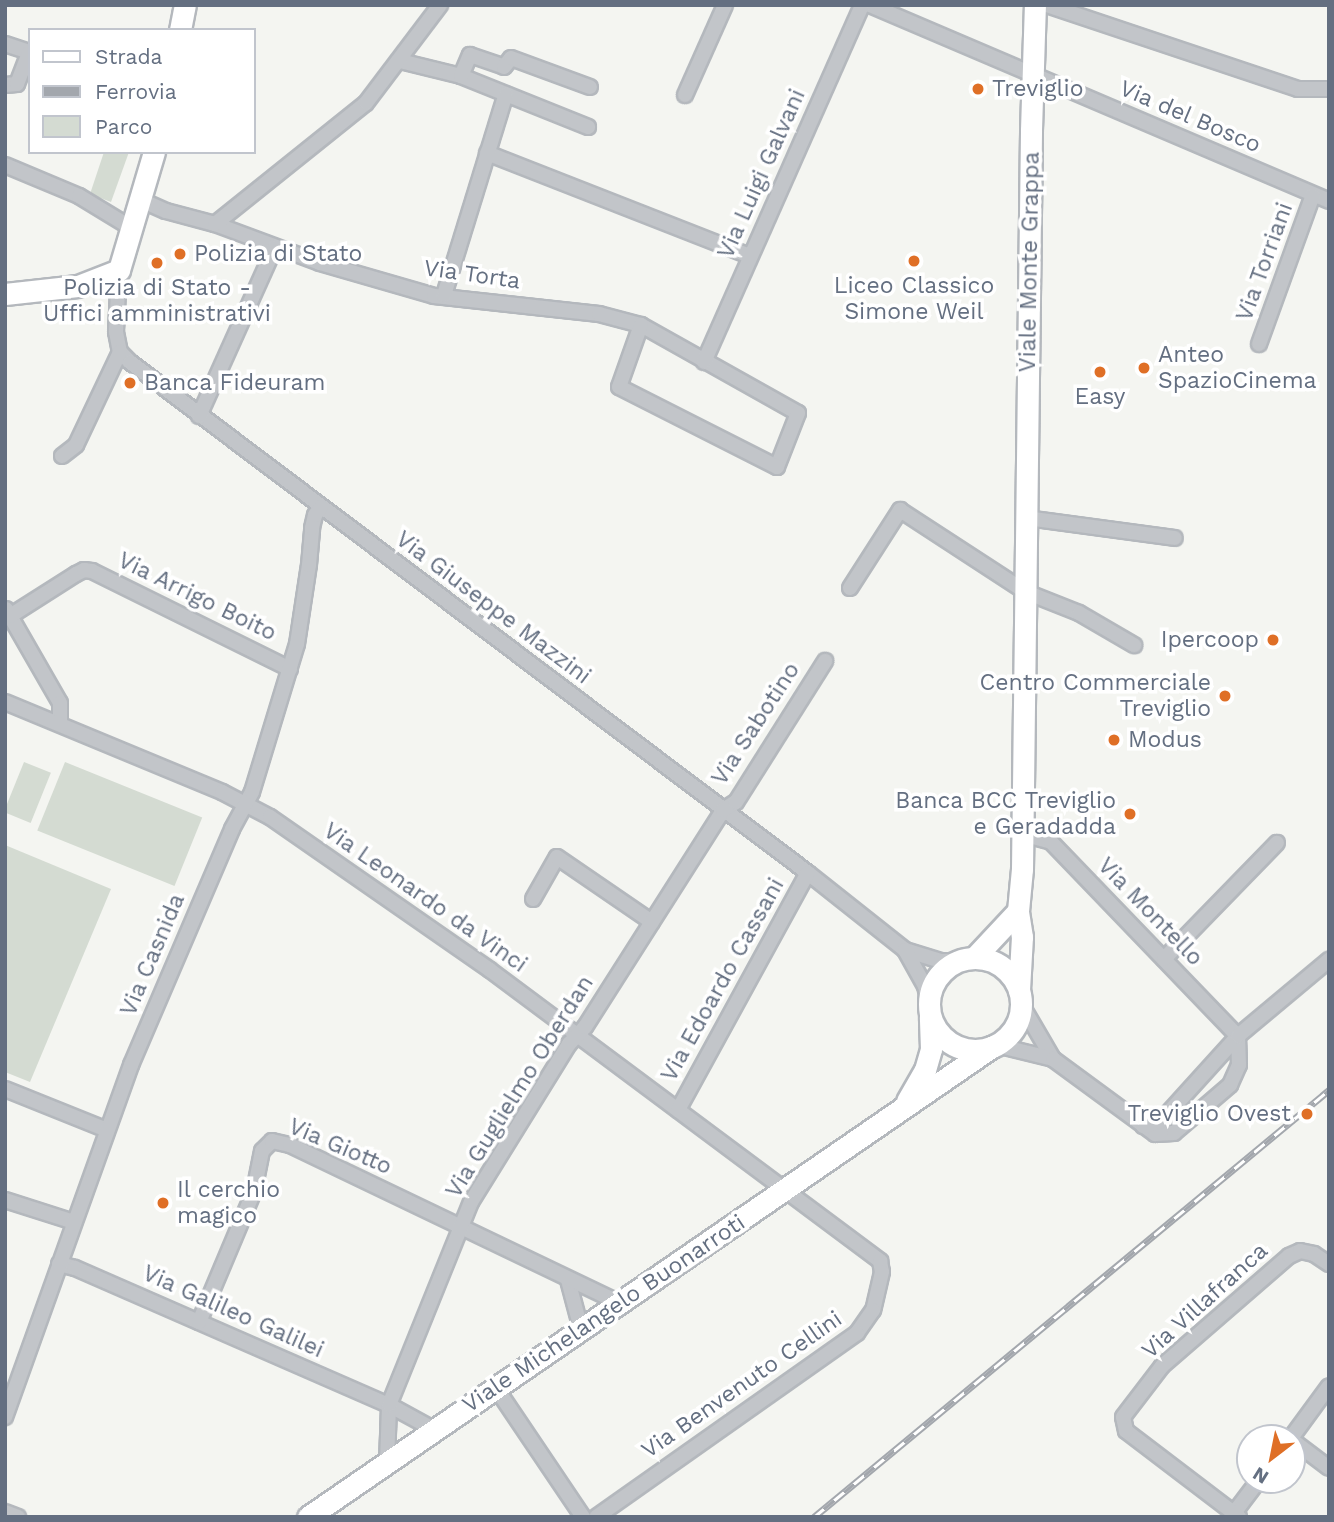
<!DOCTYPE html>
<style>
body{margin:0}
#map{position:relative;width:1334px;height:1522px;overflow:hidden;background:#f4f5f1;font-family:"Work Sans",sans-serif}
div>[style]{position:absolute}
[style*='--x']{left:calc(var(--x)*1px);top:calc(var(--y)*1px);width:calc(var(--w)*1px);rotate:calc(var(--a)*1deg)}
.green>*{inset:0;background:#d4dbd2;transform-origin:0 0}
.roads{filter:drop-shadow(2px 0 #b4b8bd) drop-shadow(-2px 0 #b4b8bd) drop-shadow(0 2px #b4b8bd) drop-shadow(0 -2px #b4b8bd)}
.street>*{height:14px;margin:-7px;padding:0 7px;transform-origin:7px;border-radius:7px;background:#c2c5c9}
.secondary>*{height:21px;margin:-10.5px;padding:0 10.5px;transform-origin:10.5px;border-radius:10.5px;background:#fff}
.secondary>.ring{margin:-10.5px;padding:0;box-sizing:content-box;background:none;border:21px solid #fff;border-radius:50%}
.rail>*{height:7px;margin-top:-3.5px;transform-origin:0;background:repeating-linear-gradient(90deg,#fff 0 13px,#a3a7ad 0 26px);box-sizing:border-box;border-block:2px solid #a3a7ad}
.dots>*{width:19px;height:19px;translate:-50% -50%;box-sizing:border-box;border:4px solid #fff;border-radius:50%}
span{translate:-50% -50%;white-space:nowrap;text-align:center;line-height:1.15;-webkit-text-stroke:7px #fff;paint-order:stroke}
.poi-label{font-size:23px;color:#646f81}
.left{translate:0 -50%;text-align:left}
.right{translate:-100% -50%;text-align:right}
.street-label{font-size:23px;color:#646f81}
.frame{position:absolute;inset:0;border:7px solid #646f81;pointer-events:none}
.legend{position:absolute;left:28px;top:28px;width:228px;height:126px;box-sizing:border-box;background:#fff;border:2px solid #c1c5cd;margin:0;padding:9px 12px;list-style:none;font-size:21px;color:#646f81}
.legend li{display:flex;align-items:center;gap:14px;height:35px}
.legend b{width:35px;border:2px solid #c1c5cd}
.north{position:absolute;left:1236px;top:1424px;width:70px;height:70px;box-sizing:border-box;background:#fff;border:2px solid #c1c5cd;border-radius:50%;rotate:212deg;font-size:19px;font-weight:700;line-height:28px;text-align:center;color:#646f81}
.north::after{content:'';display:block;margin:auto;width:24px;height:32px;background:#df6f26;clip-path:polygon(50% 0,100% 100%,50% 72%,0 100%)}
</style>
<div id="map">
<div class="green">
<div style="clip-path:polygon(104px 152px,129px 152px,111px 202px,90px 194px)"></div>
<div style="left:24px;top:762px;width:29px;height:54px;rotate:22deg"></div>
<div style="left:65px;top:762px;width:148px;height:74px;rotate:22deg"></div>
<div style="clip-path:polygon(5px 845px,111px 889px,30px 1082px,5px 1072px)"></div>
</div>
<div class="roads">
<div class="street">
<div style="--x:870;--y:5;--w:499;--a:23.1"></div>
<div style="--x:1047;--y:5;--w:265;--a:18.5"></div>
<div style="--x:1298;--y:89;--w:31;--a:0"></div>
<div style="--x:5;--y:44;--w:26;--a:18"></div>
<div style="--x:400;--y:61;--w:63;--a:13.8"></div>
<div style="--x:461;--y:76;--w:137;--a:21.9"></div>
<div style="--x:461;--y:76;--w:23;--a:-67"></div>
<div style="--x:470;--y:55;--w:36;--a:19"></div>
<div style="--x:504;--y:67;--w:11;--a:-52"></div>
<div style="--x:511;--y:58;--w:84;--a:20.2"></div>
<div style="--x:5;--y:85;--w:12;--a:-5"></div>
<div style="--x:17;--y:84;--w:34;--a:-69"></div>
<div style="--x:685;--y:95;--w:98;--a:-66"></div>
<div style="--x:487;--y:153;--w:282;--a:21.4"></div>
<div style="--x:5;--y:165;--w:80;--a:22.7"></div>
<div style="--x:79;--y:196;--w:63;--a:31.4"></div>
<div style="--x:141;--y:200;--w:27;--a:24"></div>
<div style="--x:166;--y:211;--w:51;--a:14.9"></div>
<div style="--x:215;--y:224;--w:112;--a:20.4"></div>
<div style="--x:320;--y:263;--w:119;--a:16.1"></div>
<div style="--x:434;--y:296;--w:166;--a:6.2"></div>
<div style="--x:599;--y:314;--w:43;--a:14.7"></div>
<div style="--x:641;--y:325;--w:180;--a:29.3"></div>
<div style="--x:798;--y:413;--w:58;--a:111.3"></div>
<div style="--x:777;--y:467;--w:177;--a:-153.1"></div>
<div style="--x:619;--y:387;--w:66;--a:-70.5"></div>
<div style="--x:215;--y:224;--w:193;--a:-38.7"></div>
<div style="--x:366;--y:103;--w:123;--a:-52.9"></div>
<div style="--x:119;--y:270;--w:62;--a:92.8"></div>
<div style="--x:116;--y:332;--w:20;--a:79"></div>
<div style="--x:120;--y:352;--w:14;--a:45"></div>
<div style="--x:130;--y:362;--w:849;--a:37"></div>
<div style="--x:808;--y:873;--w:124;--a:38.4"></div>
<div style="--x:905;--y:950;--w:38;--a:17"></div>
<div style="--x:941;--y:961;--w:17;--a:0"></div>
<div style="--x:444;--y:295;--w:210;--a:-72.9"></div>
<div style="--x:1259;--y:344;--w:158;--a:-70.1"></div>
<div style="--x:704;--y:362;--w:390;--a:-66.1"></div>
<div style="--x:199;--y:416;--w:185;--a:-65.8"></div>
<div style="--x:62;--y:456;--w:18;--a:-38"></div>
<div style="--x:76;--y:445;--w:103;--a:-64.7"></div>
<div style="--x:1027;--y:518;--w:149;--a:7.7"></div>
<div style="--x:850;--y:588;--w:93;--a:-57.3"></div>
<div style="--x:900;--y:510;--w:150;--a:33.1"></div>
<div style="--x:1026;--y:592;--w:57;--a:21.6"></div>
<div style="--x:1079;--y:613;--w:64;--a:30.2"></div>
<div style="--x:6;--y:609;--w:108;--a:60.1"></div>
<div style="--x:60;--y:703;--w:20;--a:90"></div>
<div style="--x:10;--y:616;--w:78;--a:-32.5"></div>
<div style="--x:76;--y:574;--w:9;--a:-27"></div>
<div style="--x:84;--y:570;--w:8;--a:7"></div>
<div style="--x:92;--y:571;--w:221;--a:26.3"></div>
<div style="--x:5;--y:702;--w:235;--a:22.5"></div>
<div style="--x:222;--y:792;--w:54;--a:27.5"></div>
<div style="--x:270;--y:817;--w:268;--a:34.8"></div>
<div style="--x:490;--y:970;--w:487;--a:36.7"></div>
<div style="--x:880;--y:1261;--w:11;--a:80"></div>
<div style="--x:882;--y:1272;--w:39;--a:103"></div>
<div style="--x:873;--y:1310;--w:28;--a:125"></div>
<div style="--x:857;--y:1333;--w:319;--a:144.8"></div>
<div style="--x:1022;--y:834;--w:30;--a:15"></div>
<div style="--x:1051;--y:842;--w:269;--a:46.1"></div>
<div style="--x:533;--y:899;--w:48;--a:-60.3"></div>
<div style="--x:557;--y:857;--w:115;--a:34.4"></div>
<div style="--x:905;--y:950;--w:41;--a:60.9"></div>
<div style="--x:925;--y:986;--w:18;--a:77"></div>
<div style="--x:1164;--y:959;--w:162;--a:-45.8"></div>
<div style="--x:1021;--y:1004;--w:64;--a:59.8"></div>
<div style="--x:996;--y:1045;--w:59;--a:13.8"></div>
<div style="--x:1053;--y:1059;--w:127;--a:36.3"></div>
<div style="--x:1155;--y:1134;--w:19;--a:-3"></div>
<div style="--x:1174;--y:1133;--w:74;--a:-40.6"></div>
<div style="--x:1230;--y:1085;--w:22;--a:-66"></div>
<div style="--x:1239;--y:1065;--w:29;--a:-92"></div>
<div style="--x:5;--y:1089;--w:110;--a:21.9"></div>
<div style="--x:678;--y:1110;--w:270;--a:-61.3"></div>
<div style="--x:1143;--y:1126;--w:17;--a:-13"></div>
<div style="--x:1160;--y:1122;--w:116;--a:-47.8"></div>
<div style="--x:1238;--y:1036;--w:119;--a:-39.9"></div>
<div style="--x:5;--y:1200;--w:72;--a:17.7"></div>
<div style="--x:59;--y:1264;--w:16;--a:14"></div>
<div style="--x:75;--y:1268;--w:343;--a:23.6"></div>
<div style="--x:389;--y:1405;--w:52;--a:28.5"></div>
<div style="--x:568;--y:1280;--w:51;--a:75.1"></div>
<div style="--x:199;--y:1322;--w:142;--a:-67.2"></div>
<div style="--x:254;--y:1191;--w:41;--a:-78.7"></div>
<div style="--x:262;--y:1151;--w:14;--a:-45"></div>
<div style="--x:272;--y:1141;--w:18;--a:13"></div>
<div style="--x:290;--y:1145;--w:366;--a:25.6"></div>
<div style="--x:496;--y:1388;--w:156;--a:56"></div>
<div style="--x:5;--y:1417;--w:374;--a:-70.3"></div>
<div style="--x:131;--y:1065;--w:257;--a:-66.8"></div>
<div style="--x:232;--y:829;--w:42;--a:-61.6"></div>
<div style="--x:252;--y:792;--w:155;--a:-73.1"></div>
<div style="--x:297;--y:644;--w:80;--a:-81.4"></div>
<div style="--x:309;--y:565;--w:37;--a:-85"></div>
<div style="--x:312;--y:528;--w:13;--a:-77"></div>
<div style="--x:315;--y:515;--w:10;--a:-53"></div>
<div style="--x:1291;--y:1438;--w:64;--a:-53.8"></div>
<div style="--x:1292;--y:1440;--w:46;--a:37.1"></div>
<div style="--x:387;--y:1463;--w:58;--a:-88"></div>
<div style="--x:389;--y:1405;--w:219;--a:-68"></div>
<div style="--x:471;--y:1202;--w:186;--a:-58.2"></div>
<div style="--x:569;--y:1044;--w:23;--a:-47"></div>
<div style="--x:585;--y:1027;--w:257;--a:-57.5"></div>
<div style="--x:723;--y:810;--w:15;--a:-32"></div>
<div style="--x:736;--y:802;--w:167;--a:-57.7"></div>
<div style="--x:5;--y:1512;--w:14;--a:21"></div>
<div style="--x:1234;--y:1513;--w:41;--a:-52.9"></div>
<div style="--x:1239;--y:1517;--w:142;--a:-142.7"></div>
<div style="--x:1126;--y:1431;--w:14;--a:-102"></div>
<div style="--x:1123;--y:1417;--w:64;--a:-52.6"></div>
<div style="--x:1162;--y:1366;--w:168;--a:-40.9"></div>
<div style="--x:1289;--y:1256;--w:12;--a:-24"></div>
<div style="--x:1300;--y:1251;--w:14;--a:12"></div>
<div style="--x:1314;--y:1254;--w:18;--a:34"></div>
</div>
<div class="secondary">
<div style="--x:180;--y:30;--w:25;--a:-79"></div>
<div style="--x:5;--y:294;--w:73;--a:-6.3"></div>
<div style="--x:78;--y:286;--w:44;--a:-21.3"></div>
<div style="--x:119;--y:270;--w:123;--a:-73.5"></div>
<div style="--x:974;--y:958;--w:64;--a:-46.9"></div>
<div class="ring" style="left:929px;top:958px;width:71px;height:71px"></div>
<div style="--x:1019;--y:990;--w:53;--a:-86.8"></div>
<div style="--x:1022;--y:937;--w:26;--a:-99"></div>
<div style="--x:1018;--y:911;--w:42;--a:-84.6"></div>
<div style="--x:1022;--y:869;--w:739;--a:-89.3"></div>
<div style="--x:1031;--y:130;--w:125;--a:-88.2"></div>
<div style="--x:907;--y:1101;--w:36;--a:-60"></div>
<div style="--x:925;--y:1070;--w:22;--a:-74"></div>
<div style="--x:931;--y:1049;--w:32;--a:-92"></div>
<div style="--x:308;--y:1517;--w:831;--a:-34.51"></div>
</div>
</div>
<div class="rail">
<div style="--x:814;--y:1517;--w:669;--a:-39.66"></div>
</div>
<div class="dots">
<div style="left:978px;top:89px;background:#df6f26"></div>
<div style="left:180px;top:254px;background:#df6f26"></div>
<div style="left:914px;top:261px;background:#df6f26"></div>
<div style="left:157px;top:263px;background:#df6f26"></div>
<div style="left:1144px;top:368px;background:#df6f26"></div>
<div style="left:1100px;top:372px;background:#df6f26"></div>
<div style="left:130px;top:383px;background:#df6f26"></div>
<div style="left:1273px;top:640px;background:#df6f26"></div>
<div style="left:1225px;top:696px;background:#df6f26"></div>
<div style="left:1114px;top:740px;background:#df6f26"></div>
<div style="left:1130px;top:814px;background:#df6f26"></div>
<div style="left:1307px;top:1114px;background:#df6f26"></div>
<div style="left:163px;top:1203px;background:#df6f26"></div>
</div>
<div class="poi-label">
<span class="left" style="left:992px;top:89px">Treviglio</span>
<span class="left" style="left:194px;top:254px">Polizia di Stato</span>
<span style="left:914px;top:299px">Liceo Classico<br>Simone Weil</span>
<span style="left:157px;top:301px">Polizia di Stato -<br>Uffici amministrativi</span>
<span class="left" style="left:1158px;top:368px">Anteo<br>SpazioCinema</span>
<span class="left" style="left:144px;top:383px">Banca Fideuram</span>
<span style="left:1100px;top:397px">Easy</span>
<span class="right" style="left:1259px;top:640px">Ipercoop</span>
<span class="right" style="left:1211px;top:696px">Centro Commerciale<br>Treviglio</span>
<span class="left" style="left:1128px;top:740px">Modus</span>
<span class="right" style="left:1116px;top:814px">Banca BCC Treviglio<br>e Geradadda</span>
<span class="right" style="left:1291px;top:1114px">Treviglio Ovest</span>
<span class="left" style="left:177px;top:1203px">Il cerchio<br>magico</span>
</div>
<div class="street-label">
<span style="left:1190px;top:117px;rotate:23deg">Via del Bosco</span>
<span style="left:762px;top:174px;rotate:-66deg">Via Luigi Galvani</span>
<span style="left:1030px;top:262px;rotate:-89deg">Viale Monte Grappa</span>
<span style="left:1265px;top:262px;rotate:-70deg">Via Torriani</span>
<span style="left:472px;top:275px;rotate:8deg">Via Torta</span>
<span style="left:197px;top:597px;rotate:26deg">Via Arrigo Boito</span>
<span style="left:493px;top:608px;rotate:37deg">Via Giuseppe Mazzini</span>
<span style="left:756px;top:724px;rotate:-57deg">Via Sabotino</span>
<span style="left:425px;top:898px;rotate:35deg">Via Leonardo da Vinci</span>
<span style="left:1150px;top:912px;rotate:46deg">Via Montello</span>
<span style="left:153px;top:955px;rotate:-67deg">Via Casnida</span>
<span style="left:723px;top:980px;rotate:-61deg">Via Edoardo Cassani</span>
<span style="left:520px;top:1087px;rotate:-58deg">Via Guglielmo Oberdan</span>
<span style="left:340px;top:1147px;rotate:23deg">Via Giotto</span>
<span style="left:1205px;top:1301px;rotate:-42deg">Via Villafranca</span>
<span style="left:233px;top:1312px;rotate:24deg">Via Galileo Galilei</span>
<span style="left:604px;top:1314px;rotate:-34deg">Viale Michelangelo Buonarroti</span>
<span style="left:742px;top:1385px;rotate:-35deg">Via Benvenuto Cellini</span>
</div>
<div class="frame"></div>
<ul class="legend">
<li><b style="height:9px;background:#fff"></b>Strada</li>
<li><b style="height:9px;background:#a3a7ad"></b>Ferrovia</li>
<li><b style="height:19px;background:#d4dbd2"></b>Parco</li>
</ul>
<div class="north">N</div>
</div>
